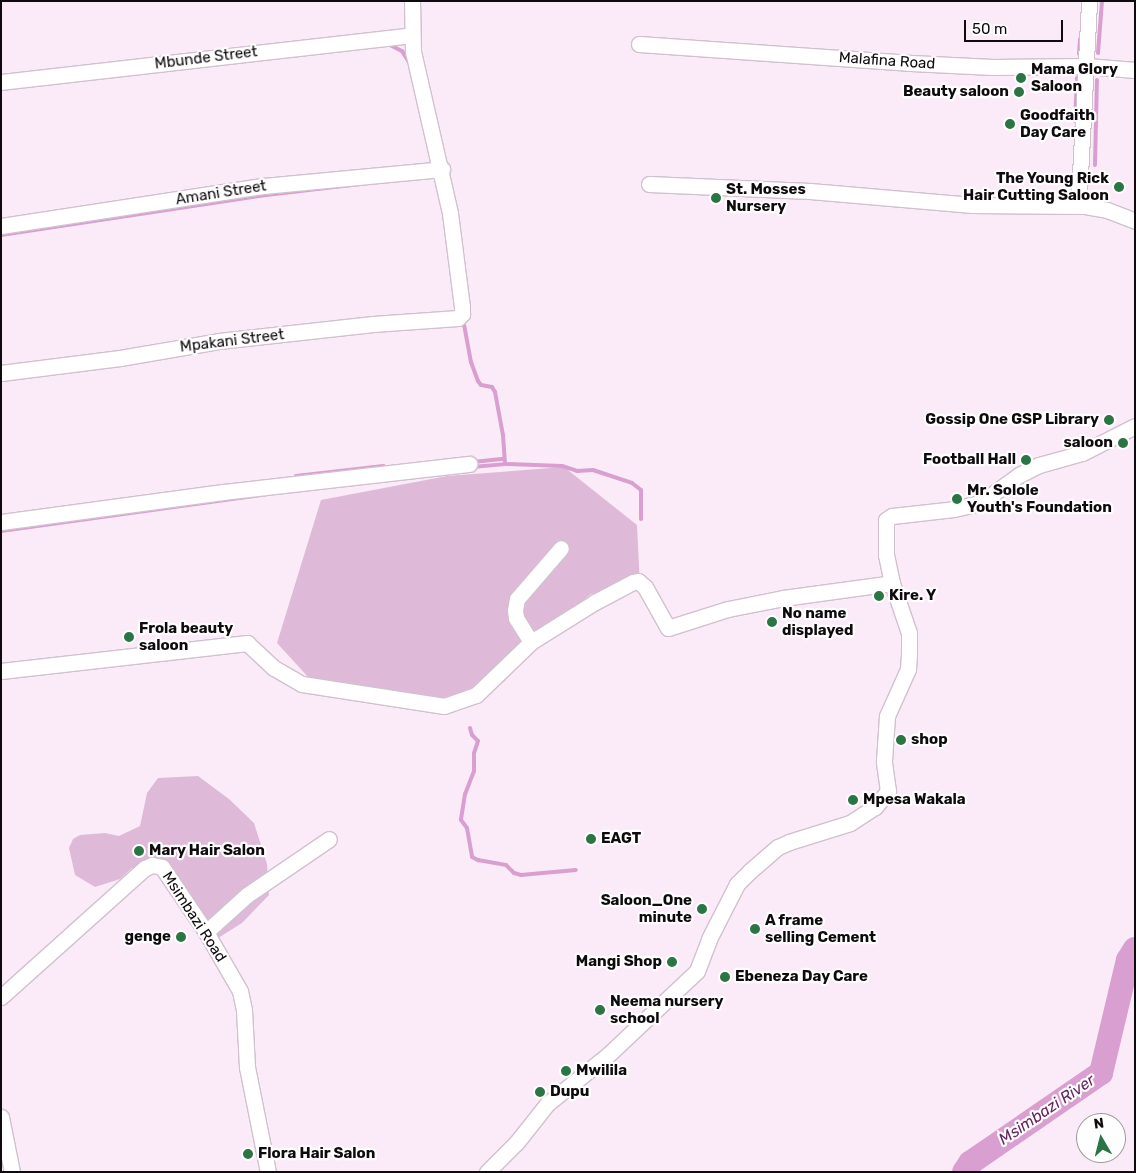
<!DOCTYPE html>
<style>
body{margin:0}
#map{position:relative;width:1136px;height:1173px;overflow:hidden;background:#fbebf8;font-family:Rubik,sans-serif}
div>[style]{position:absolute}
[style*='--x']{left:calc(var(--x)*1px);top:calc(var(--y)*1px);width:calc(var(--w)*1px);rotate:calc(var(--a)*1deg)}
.green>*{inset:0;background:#debad8}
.stream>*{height:4px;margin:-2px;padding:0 2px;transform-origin:2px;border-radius:2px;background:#d99fd0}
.river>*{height:24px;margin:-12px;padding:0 12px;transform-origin:12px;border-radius:12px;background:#d99fd0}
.roads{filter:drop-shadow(1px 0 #d1c1ce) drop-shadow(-1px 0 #d1c1ce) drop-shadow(0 1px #d1c1ce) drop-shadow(0 -1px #d1c1ce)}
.minor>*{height:15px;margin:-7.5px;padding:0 7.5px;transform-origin:7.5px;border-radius:7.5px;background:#fff}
.dots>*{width:14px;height:14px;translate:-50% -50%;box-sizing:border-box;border:2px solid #fefefe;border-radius:50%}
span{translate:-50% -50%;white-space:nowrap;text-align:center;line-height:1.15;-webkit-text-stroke:4.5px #fefefe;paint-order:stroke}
.street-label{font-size:15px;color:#0f0a0e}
.poi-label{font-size:15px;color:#0f0a0e;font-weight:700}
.left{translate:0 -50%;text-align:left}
.right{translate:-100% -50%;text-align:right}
.water-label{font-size:16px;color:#672561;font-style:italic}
.frame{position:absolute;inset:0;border:2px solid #0f0a0e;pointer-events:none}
.north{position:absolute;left:1076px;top:1113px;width:50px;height:50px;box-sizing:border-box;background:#fefefe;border:1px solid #9e9c9e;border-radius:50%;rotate:352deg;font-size:14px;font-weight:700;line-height:20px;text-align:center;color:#0f0a0e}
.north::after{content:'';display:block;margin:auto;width:18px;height:22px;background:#2a7543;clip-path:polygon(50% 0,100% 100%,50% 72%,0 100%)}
.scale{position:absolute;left:964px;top:20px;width:99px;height:22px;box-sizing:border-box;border:2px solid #0f0a0e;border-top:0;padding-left:6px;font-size:15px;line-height:18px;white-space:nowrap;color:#0f0a0e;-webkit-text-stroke:4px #fefefe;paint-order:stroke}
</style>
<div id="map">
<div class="green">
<div style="clip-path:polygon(564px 467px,637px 525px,640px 587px,591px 594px,531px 643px,505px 681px,458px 702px,318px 688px,277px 643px,321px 500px,447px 476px)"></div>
<div style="clip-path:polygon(198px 776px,229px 799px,254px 823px,267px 864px,269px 895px,242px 923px,218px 938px,161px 872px,146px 864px,132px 868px,120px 879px,95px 887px,75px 875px,69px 848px,73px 839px,80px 835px,105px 833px,119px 836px,140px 826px,147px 793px,158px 778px)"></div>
</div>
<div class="stream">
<div style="--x:388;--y:44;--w:16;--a:27"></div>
<div style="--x:402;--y:51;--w:13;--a:58"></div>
<div style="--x:1098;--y:53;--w:52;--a:-85.6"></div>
<div style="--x:1079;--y:54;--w:15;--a:-86"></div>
<div style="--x:1075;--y:121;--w:43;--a:-87.3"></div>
<div style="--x:1095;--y:165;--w:85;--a:-88.7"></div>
<div style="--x:1;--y:235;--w:268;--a:-8.6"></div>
<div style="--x:266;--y:195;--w:95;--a:-6.7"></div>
<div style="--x:463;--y:319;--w:44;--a:79.5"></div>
<div style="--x:471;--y:362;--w:20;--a:70"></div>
<div style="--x:478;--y:381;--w:5;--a:53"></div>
<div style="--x:481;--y:385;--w:11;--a:10"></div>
<div style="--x:492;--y:387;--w:6;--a:59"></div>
<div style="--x:495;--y:392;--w:44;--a:79.5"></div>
<div style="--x:503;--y:435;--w:29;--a:86"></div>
<div style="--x:473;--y:462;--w:31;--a:-6"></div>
<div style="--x:472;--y:467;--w:33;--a:-5"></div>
<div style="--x:505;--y:464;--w:57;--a:2"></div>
<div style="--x:562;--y:466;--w:16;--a:18"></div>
<div style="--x:577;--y:471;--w:16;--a:-4"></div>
<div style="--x:593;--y:470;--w:41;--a:18.4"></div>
<div style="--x:632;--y:483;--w:11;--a:38"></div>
<div style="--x:641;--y:490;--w:29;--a:90"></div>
<div style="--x:296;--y:476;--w:88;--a:-6.6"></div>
<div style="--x:1;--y:531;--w:271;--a:-7.9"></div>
<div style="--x:470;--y:728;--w:7;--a:74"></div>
<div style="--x:472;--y:735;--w:8;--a:45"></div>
<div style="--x:478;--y:741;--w:13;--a:108"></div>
<div style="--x:474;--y:753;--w:18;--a:90"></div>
<div style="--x:474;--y:771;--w:25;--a:111"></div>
<div style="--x:465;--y:794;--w:26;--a:99"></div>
<div style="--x:461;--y:820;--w:10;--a:53"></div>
<div style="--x:467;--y:828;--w:29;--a:80"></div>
<div style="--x:472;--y:857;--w:7;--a:27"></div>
<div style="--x:478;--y:860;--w:28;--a:10"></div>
<div style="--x:506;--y:865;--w:11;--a:45"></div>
<div style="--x:514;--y:873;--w:7;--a:16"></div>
<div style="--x:521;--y:875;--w:55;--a:-5.2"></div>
</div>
<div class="river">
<div style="--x:964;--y:1172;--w:11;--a:-56"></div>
<div style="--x:970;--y:1163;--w:159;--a:-34.5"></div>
<div style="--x:1101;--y:1073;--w:116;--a:-76.6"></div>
<div style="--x:1128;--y:960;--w:13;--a:-58"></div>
</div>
<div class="roads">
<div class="minor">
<div style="--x:639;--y:44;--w:273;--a:4"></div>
<div style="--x:911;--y:63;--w:82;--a:2.8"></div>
<div style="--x:993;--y:67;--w:94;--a:-0.6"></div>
<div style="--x:1087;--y:66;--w:48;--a:4.8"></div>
<div style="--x:1;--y:82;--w:413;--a:-6.5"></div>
<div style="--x:649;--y:184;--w:161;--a:2.5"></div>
<div style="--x:810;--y:191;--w:163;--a:4.9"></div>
<div style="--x:972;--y:205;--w:113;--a:0.5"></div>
<div style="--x:1085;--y:206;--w:22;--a:10"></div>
<div style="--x:1107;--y:210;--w:30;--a:21"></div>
<div style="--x:1085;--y:206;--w:13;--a:-117"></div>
<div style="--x:1079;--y:194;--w:193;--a:-87"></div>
<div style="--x:1;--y:226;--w:265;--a:-8.7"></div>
<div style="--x:263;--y:186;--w:180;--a:-5.4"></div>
<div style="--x:1;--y:373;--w:120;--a:-7.2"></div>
<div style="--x:120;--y:358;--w:100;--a:-9.7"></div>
<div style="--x:219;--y:341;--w:155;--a:-6.3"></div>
<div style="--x:373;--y:324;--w:85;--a:-4"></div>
<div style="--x:458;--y:318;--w:6;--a:-45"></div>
<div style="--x:462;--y:314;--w:7;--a:-90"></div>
<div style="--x:462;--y:307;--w:95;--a:-97.3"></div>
<div style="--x:450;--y:213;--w:165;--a:-102.9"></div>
<div style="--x:413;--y:52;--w:51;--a:-91.1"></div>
<div style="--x:1;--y:522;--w:224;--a:-7.7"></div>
<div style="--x:223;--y:492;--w:248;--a:-6.5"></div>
<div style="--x:531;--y:642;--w:28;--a:-122"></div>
<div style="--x:516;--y:618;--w:8;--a:-97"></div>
<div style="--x:515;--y:610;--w:11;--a:-80"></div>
<div style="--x:517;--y:599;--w:67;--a:-49.2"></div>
<div style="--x:1;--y:671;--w:248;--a:-6.5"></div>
<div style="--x:247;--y:643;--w:37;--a:43"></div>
<div style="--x:274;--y:668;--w:32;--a:30"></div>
<div style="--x:302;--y:684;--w:144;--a:8.8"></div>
<div style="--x:444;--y:706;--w:34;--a:-19"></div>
<div style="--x:476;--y:695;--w:76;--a:-43.9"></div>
<div style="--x:531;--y:642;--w:75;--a:-32"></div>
<div style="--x:595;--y:602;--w:43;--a:-27.8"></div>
<div style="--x:633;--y:582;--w:5;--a:-11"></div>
<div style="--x:638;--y:581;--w:9;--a:41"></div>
<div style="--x:645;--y:587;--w:47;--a:60.7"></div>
<div style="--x:668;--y:628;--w:63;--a:-17.6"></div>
<div style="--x:728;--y:609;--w:56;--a:-11.3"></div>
<div style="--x:783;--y:598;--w:110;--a:-7.8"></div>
<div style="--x:206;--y:932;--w:55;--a:-42.1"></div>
<div style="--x:247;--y:895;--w:99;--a:-34.3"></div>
<div style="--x:1;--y:997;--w:193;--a:-41.9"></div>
<div style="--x:145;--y:868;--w:8;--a:-23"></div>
<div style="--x:152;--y:865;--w:10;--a:11"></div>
<div style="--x:162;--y:867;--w:78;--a:55.9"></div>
<div style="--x:206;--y:932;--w:68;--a:60"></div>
<div style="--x:240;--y:991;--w:19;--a:78"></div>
<div style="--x:244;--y:1010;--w:57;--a:87"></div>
<div style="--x:247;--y:1067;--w:107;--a:78.7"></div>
<div style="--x:1;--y:1117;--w:56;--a:78.7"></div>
<div style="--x:487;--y:1172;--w:42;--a:-45"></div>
<div style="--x:517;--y:1142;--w:48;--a:-51.7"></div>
<div style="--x:547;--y:1104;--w:78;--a:-38.8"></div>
<div style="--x:608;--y:1055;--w:122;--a:-43.3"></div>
<div style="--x:697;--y:971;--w:34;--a:-69"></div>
<div style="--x:709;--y:939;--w:62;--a:-63"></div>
<div style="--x:737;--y:884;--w:18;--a:-45"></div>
<div style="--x:750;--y:871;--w:37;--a:-41"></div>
<div style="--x:778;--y:847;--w:12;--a:-24"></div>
<div style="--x:789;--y:842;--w:64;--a:-17.3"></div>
<div style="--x:850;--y:823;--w:30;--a:-33"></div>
<div style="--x:875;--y:807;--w:21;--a:-51"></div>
<div style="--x:888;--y:791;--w:30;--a:-98"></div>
<div style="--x:884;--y:761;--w:45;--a:-86.2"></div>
<div style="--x:887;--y:716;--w:51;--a:-65.9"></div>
<div style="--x:908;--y:669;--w:16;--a:-86"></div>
<div style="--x:909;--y:653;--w:20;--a:-90"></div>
<div style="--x:909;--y:633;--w:53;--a:-108.8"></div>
<div style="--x:892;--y:583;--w:29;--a:-102"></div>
<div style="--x:886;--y:555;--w:35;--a:-90"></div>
<div style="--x:886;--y:520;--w:7;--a:-34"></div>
<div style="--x:892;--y:516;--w:62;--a:-6.4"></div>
<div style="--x:954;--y:509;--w:27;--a:-13"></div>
<div style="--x:980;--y:503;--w:48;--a:-35.7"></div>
<div style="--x:1019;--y:475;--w:22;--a:-27"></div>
<div style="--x:1039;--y:465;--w:45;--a:-15.6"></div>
<div style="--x:1082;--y:453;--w:59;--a:-27"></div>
</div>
</div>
<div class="dots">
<div style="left:1021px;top:78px;background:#2a7543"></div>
<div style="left:1019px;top:92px;background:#2a7543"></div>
<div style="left:1010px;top:124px;background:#2a7543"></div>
<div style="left:1119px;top:187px;background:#2a7543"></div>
<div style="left:716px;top:198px;background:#2a7543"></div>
<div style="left:1109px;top:420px;background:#2a7543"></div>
<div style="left:1123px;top:443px;background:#2a7543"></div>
<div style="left:1026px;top:460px;background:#2a7543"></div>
<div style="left:957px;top:499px;background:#2a7543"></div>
<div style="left:879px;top:596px;background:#2a7543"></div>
<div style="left:772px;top:622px;background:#2a7543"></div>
<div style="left:129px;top:637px;background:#2a7543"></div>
<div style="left:901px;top:740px;background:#2a7543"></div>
<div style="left:853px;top:800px;background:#2a7543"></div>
<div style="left:591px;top:839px;background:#2a7543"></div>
<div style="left:139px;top:851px;background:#2a7543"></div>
<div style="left:702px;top:909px;background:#2a7543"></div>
<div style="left:755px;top:929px;background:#2a7543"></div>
<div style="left:181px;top:937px;background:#2a7543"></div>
<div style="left:672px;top:962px;background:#2a7543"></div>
<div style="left:725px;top:977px;background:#2a7543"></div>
<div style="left:600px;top:1010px;background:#2a7543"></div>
<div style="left:566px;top:1071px;background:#2a7543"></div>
<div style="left:540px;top:1092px;background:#2a7543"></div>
<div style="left:248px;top:1154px;background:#2a7543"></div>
</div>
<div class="street-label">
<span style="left:206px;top:58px;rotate:-7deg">Mbunde Street</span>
<span style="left:887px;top:61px;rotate:4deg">Malafina Road</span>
<span style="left:221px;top:193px;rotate:-9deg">Amani Street</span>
<span style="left:232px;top:341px;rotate:-7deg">Mpakani Street</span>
<span style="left:194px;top:917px;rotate:57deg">Msimbazi Road</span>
</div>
<div class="poi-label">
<span class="left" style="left:1031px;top:78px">Mama Glory<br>Saloon</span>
<span class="right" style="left:1009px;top:92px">Beauty saloon</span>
<span class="left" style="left:1020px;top:124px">Goodfaith<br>Day Care</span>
<span class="right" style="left:1109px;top:187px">The Young Rick<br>Hair Cutting Saloon</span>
<span class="left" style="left:726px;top:198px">St. Mosses<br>Nursery</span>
<span class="right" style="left:1099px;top:420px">Gossip One GSP Library</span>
<span class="right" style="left:1113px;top:443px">saloon</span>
<span class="right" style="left:1016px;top:460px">Football Hall</span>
<span class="left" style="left:967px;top:499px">Mr. Solole<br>Youth's Foundation</span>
<span class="left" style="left:889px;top:596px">Kire. Y</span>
<span class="left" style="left:782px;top:622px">No name<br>displayed</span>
<span class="left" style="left:139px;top:637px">Frola beauty<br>saloon</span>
<span class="left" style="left:911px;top:740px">shop</span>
<span class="left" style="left:863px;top:800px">Mpesa Wakala</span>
<span class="left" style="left:601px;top:839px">EAGT</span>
<span class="left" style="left:149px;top:851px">Mary Hair Salon</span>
<span class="right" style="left:692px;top:909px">Saloon_One<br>minute</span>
<span class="left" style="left:765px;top:929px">A frame<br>selling Cement</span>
<span class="right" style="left:171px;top:937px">genge</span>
<span class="right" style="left:662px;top:962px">Mangi Shop</span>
<span class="left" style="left:735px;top:977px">Ebeneza Day Care</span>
<span class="left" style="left:610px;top:1010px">Neema nursery<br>school</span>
<span class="left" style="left:576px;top:1071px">Mwilila</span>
<span class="left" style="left:550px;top:1092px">Dupu</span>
<span class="left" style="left:258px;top:1154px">Flora Hair Salon</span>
</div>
<div class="water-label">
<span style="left:1047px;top:1110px;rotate:-34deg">Msimbazi River</span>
</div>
<div class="frame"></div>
<div class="north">N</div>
<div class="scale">50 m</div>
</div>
